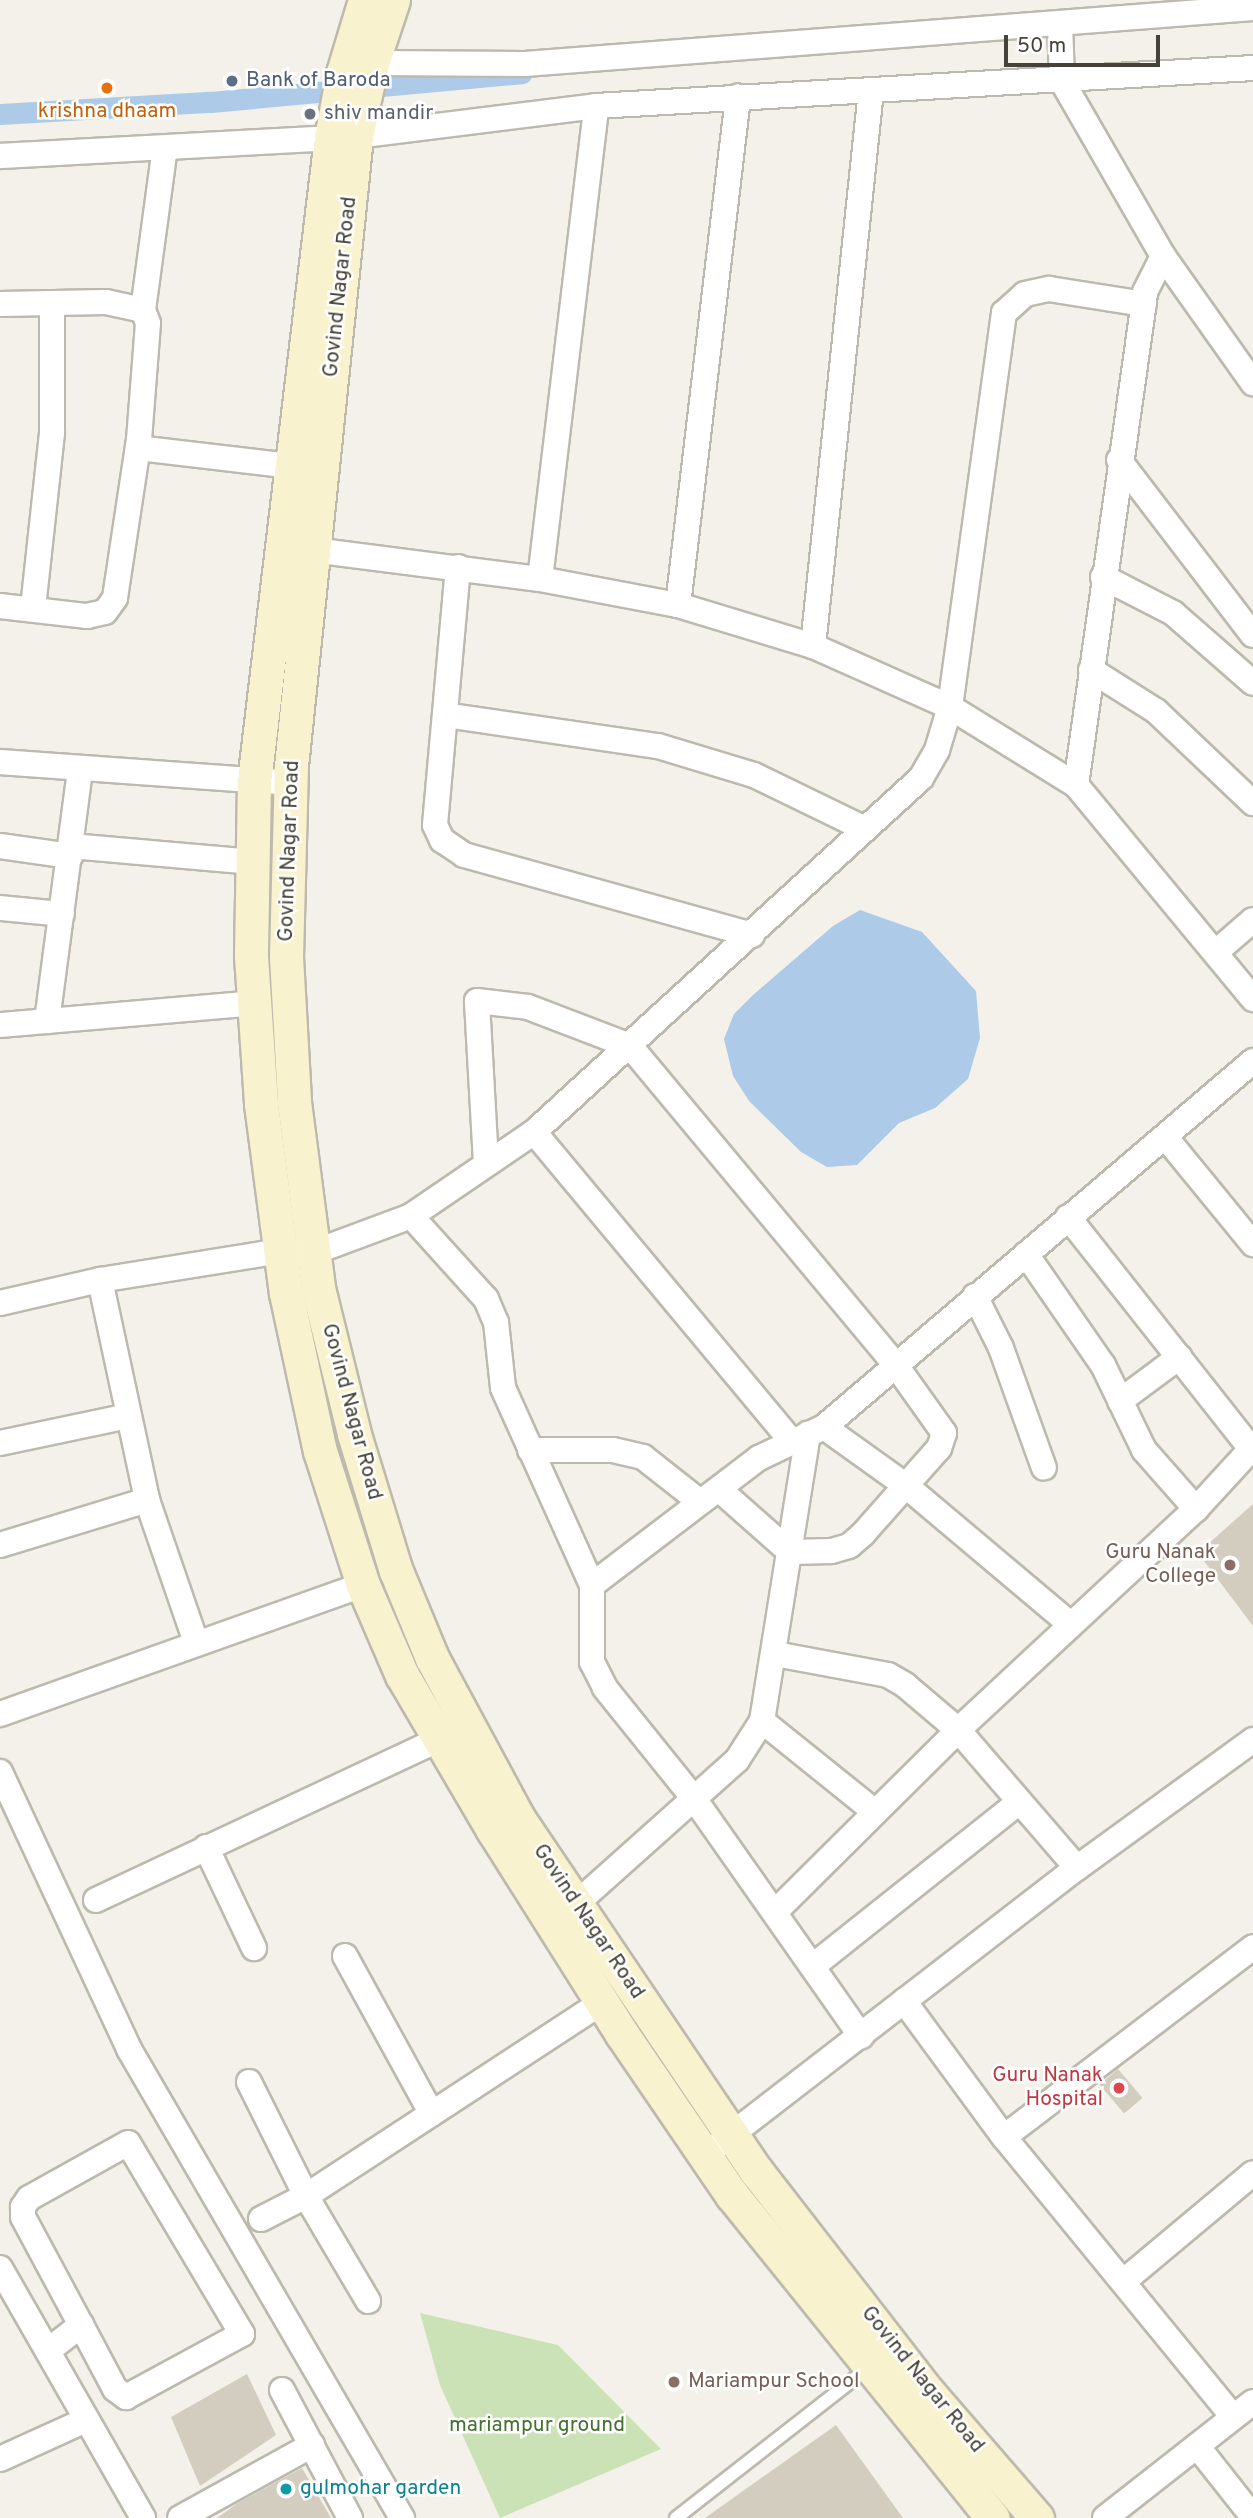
<!DOCTYPE html>
<style>
body{margin:0}
#map{position:relative;width:1253px;height:2518px;overflow:hidden;background:#f3f1e9;font-family:Overpass,sans-serif}
div>[style]{position:absolute}
[style*='--x']{left:calc(var(--x)*1px);top:calc(var(--y)*1px);width:calc(var(--w)*1px);rotate:calc(var(--a)*1deg)}
.green>*{inset:0;background:#cbe2b7}
.water>*{inset:0;background:#adcbe8}
.canal>*{height:21px;margin:-10.5px;padding:0 10.5px;transform-origin:10.5px;border-radius:10.5px;background:#adcbe8}
.building>*{inset:0;background:#d3cdc0;transform-origin:0 0}
.roads{filter:drop-shadow(2px 0 #bdb9ad) drop-shadow(-2px 0 #bdb9ad) drop-shadow(0 2px #bdb9ad) drop-shadow(0 -2px #bdb9ad)}
.service>*{height:12px;margin:-6px;padding:0 6px;transform-origin:6px;border-radius:6px;background:#fff}
.minor>*{height:24px;margin:-12px;padding:0 12px;transform-origin:12px;border-radius:12px;background:#fff}
.secondary>*{height:33px;margin:-16.5px;padding:0 16.5px;transform-origin:16.5px;border-radius:16.5px;background:#f8f2ce}
.dots>*{width:19px;height:19px;translate:-50% -50%;box-sizing:border-box;border:4px solid #fff;border-radius:50%}
span{translate:-50% -50%;white-space:nowrap;text-align:center;line-height:1.15;-webkit-text-stroke:5px #fff;paint-order:stroke}
.service-label{font-size:21px;color:#4e5e75}
.left{translate:0 -50%;text-align:left}
.food-label{font-size:21px;color:#c56008}
.worship-label{font-size:21px;color:#5b616d}
.street-label{font-size:21px;color:#464239}
.education-label{font-size:21px;color:#785e54}
.right{translate:-100% -50%;text-align:right}
.health-label{font-size:21px;color:#be3a42}
.park-label{font-size:21px;color:#457132}
.culture-label{font-size:21px;color:#0d838f}
.scale{position:absolute;left:1004px;top:35px;width:156px;height:32px;box-sizing:border-box;border:4px solid #464239;border-top:0;padding-left:9px;font-size:21px;line-height:24px;white-space:nowrap;color:#464239;-webkit-text-stroke:5px #fff;paint-order:stroke}
</style>
<div id="map">
<div class="green">
<div style="clip-path:polygon(420px 2313px,558px 2345px,661px 2449px,500px 2518px,440px 2385px)"></div>
</div>
<div class="water">
<div style="clip-path:polygon(860px 910px,922px 932px,976px 991px,980px 1038px,968px 1079px,935px 1108px,899px 1123px,857px 1165px,827px 1167px,801px 1152px,749px 1101px,733px 1076px,724px 1039px,734px 1014px,753px 995px,833px 926px)"></div>
</div>
<div class="canal">
<div style="--x:0;--y:114;--w:211;--a:-3.3"></div>
<div style="--x:211;--y:102;--w:312;--a:-5.3"></div>
</div>
<div class="building">
<div style="clip-path:polygon(1253px 1504px,1253px 1626px,1198px 1553px)"></div>
<div style="left:1118px;top:2069px;width:38px;height:24px;rotate:50deg"></div>
<div style="clip-path:polygon(247px 2374px,276px 2435px,200px 2486px,171px 2417px)"></div>
<div style="clip-path:polygon(836px 2425px,903px 2518px,705px 2518px)"></div>
<div style="clip-path:polygon(302px 2468px,331px 2518px,217px 2518px,238px 2503px)"></div>
</div>
<div class="roads">
<div class="service">
<div style="--x:676;--y:2518;--w:245;--a:-38"></div>
</div>
<div class="minor">
<div style="--x:1060;--y:23;--w:58;--a:88"></div>
<div style="--x:1062;--y:81;--w:202;--a:60"></div>
<div style="--x:1163;--y:256;--w:156;--a:54.7"></div>
<div style="--x:372;--y:63;--w:153;--a:0.4"></div>
<div style="--x:525;--y:64;--w:730;--a:-4.4"></div>
<div style="--x:356;--y:136;--w:242;--a:-7.1"></div>
<div style="--x:596;--y:106;--w:658;--a:-3.31"></div>
<div style="--x:0;--y:156;--w:331;--a:-3.1"></div>
<div style="--x:0;--y:304;--w:106;--a:-1.1"></div>
<div style="--x:106;--y:302;--w:38;--a:12"></div>
<div style="--x:138;--y:448;--w:154;--a:6.7"></div>
<div style="--x:1119;--y:460;--w:220;--a:52.6"></div>
<div style="--x:313;--y:550;--w:229;--a:7.3"></div>
<div style="--x:540;--y:579;--w:140;--a:10.7"></div>
<div style="--x:678;--y:605;--w:141;--a:16.9"></div>
<div style="--x:813;--y:646;--w:150;--a:24"></div>
<div style="--x:950;--y:707;--w:148;--a:31.8"></div>
<div style="--x:1076;--y:785;--w:278;--a:50.4"></div>
<div style="--x:458;--y:567;--w:259;--a:95.1"></div>
<div style="--x:435;--y:825;--w:17;--a:65"></div>
<div style="--x:442;--y:840;--w:27;--a:34"></div>
<div style="--x:464;--y:855;--w:299;--a:15.5"></div>
<div style="--x:1103;--y:577;--w:79;--a:27.2"></div>
<div style="--x:1173;--y:613;--w:106;--a:41.2"></div>
<div style="--x:540;--y:579;--w:476;--a:-83.2"></div>
<div style="--x:678;--y:605;--w:512;--a:-83.26"></div>
<div style="--x:0;--y:606;--w:88;--a:6.6"></div>
<div style="--x:87;--y:616;--w:18;--a:-13"></div>
<div style="--x:105;--y:612;--w:17;--a:-54"></div>
<div style="--x:115;--y:598;--w:160;--a:-81.4"></div>
<div style="--x:139;--y:440;--w:117;--a:-85.6"></div>
<div style="--x:148;--y:323;--w:14;--a:-111"></div>
<div style="--x:143;--y:310;--w:163;--a:-82.3"></div>
<div style="--x:33;--y:608;--w:177;--a:-83.8"></div>
<div style="--x:52;--y:432;--w:128;--a:-90"></div>
<div style="--x:813;--y:646;--w:559;--a:-84.04"></div>
<div style="--x:1091;--y:670;--w:77;--a:32.2"></div>
<div style="--x:1156;--y:711;--w:134;--a:43.5"></div>
<div style="--x:445;--y:715;--w:215;--a:8.3"></div>
<div style="--x:658;--y:746;--w:100;--a:16.8"></div>
<div style="--x:754;--y:775;--w:123;--a:25.9"></div>
<div style="--x:0;--y:762;--w:292;--a:4.1"></div>
<div style="--x:1076;--y:785;--w:498;--a:-82"></div>
<div style="--x:1145;--y:292;--w:40;--a:-63.4"></div>
<div style="--x:0;--y:846;--w:71;--a:8.1"></div>
<div style="--x:71;--y:846;--w:183;--a:5"></div>
<div style="--x:0;--y:908;--w:62;--a:5.5"></div>
<div style="--x:1216;--y:952;--w:49;--a:-40.9"></div>
<div style="--x:47;--y:1021;--w:252;--a:-82.5"></div>
<div style="--x:0;--y:1025;--w:257;--a:-4.9"></div>
<div style="--x:534;--y:1132;--w:402;--a:50.2"></div>
<div style="--x:1167;--y:1139;--w:136;--a:50.7"></div>
<div style="--x:486;--y:1163;--w:162;--a:-93.2"></div>
<div style="--x:477;--y:1001;--w:51;--a:6.7"></div>
<div style="--x:528;--y:1007;--w:109;--a:20.9"></div>
<div style="--x:630;--y:1046;--w:418;--a:50.2"></div>
<div style="--x:897;--y:1367;--w:81;--a:54.5"></div>
<div style="--x:944;--y:1433;--w:16;--a:108"></div>
<div style="--x:939;--y:1448;--w:115;--a:131.5"></div>
<div style="--x:863;--y:1534;--w:18;--a:139"></div>
<div style="--x:849;--y:1546;--w:19;--a:164"></div>
<div style="--x:831;--y:1551;--w:41;--a:178.6"></div>
<div style="--x:790;--y:1552;--w:94;--a:-138.5"></div>
<div style="--x:411;--y:1216;--w:112;--a:47.9"></div>
<div style="--x:486;--y:1299;--w:25;--a:67"></div>
<div style="--x:496;--y:1322;--w:66;--a:83.9"></div>
<div style="--x:503;--y:1388;--w:216;--a:65.7"></div>
<div style="--x:592;--y:1585;--w:77;--a:90"></div>
<div style="--x:592;--y:1662;--w:29;--a:63"></div>
<div style="--x:605;--y:1688;--w:144;--a:51.2"></div>
<div style="--x:695;--y:1800;--w:289;--a:54.9"></div>
<div style="--x:1068;--y:1217;--w:295;--a:51.7"></div>
<div style="--x:1026;--y:1254;--w:135;--a:55.3"></div>
<div style="--x:1103;--y:1365;--w:94;--a:64.2"></div>
<div style="--x:1144;--y:1450;--w:79;--a:48.6"></div>
<div style="--x:100;--y:1280;--w:225;--a:77.9"></div>
<div style="--x:147;--y:1500;--w:150;--a:71"></div>
<div style="--x:975;--y:1296;--w:58;--a:63.4"></div>
<div style="--x:1001;--y:1348;--w:127;--a:70.3"></div>
<div style="--x:0;--y:1303;--w:103;--a:-13"></div>
<div style="--x:100;--y:1280;--w:184;--a:-9.1"></div>
<div style="--x:282;--y:1251;--w:35;--a:0"></div>
<div style="--x:317;--y:1251;--w:100;--a:-20.4"></div>
<div style="--x:411;--y:1216;--w:149;--a:-34.3"></div>
<div style="--x:534;--y:1132;--w:524;--a:-42.45"></div>
<div style="--x:921;--y:778;--w:32;--a:-60"></div>
<div style="--x:937;--y:750;--w:45;--a:-73.2"></div>
<div style="--x:950;--y:707;--w:398;--a:-82.2"></div>
<div style="--x:1004;--y:313;--w:28;--a:-42"></div>
<div style="--x:1025;--y:294;--w:25;--a:-12"></div>
<div style="--x:1049;--y:289;--w:96;--a:9"></div>
<div style="--x:1120;--y:1401;--w:74;--a:-36.7"></div>
<div style="--x:824;--y:1427;--w:100;--a:35.6"></div>
<div style="--x:905;--y:1485;--w:217;--a:40.1"></div>
<div style="--x:0;--y:1443;--w:131;--a:-11.9"></div>
<div style="--x:530;--y:1450;--w:83;--a:0"></div>
<div style="--x:613;--y:1450;--w:31;--a:13"></div>
<div style="--x:643;--y:1457;--w:71;--a:38.2"></div>
<div style="--x:0;--y:1545;--w:154;--a:-17"></div>
<div style="--x:592;--y:1585;--w:210;--a:-37.3"></div>
<div style="--x:759;--y:1458;--w:72;--a:-25.5"></div>
<div style="--x:824;--y:1427;--w:564;--a:-40.47"></div>
<div style="--x:775;--y:1654;--w:115;--a:10.5"></div>
<div style="--x:888;--y:1675;--w:20;--a:30"></div>
<div style="--x:905;--y:1685;--w:70;--a:40.3"></div>
<div style="--x:958;--y:1730;--w:182;--a:49.2"></div>
<div style="--x:0;--y:1714;--w:385;--a:-19.6"></div>
<div style="--x:762;--y:1721;--w:145;--a:38.8"></div>
<div style="--x:0;--y:1772;--w:306;--a:65"></div>
<div style="--x:129;--y:2049;--w:543;--a:59.8"></div>
<div style="--x:206;--y:1847;--w:112;--a:64.6"></div>
<div style="--x:96;--y:1900;--w:396;--a:-25.1"></div>
<div style="--x:577;--y:1903;--w:215;--a:-41.8"></div>
<div style="--x:737;--y:1760;--w:46;--a:-57.3"></div>
<div style="--x:762;--y:1721;--w:291;--a:-80.9"></div>
<div style="--x:776;--y:1911;--w:257;--a:-44.8"></div>
<div style="--x:958;--y:1730;--w:325;--a:-42.9"></div>
<div style="--x:1196;--y:1509;--w:84;--a:-47.4"></div>
<div style="--x:345;--y:1956;--w:180;--a:61.2"></div>
<div style="--x:813;--y:1966;--w:262;--a:-38.5"></div>
<div style="--x:904;--y:2001;--w:169;--a:53.7"></div>
<div style="--x:1004;--y:2137;--w:362;--a:50.7"></div>
<div style="--x:249;--y:2082;--w:127;--a:63.4"></div>
<div style="--x:306;--y:2196;--w:122;--a:59.4"></div>
<div style="--x:1004;--y:2137;--w:313;--a:-37.3"></div>
<div style="--x:718;--y:2145;--w:453;--a:-37.7"></div>
<div style="--x:1077;--y:1868;--w:218;--a:-36"></div>
<div style="--x:261;--y:2219;--w:51;--a:-27.1"></div>
<div style="--x:306;--y:2196;--w:354;--a:-33.2"></div>
<div style="--x:0;--y:2268;--w:288;--a:60.2"></div>
<div style="--x:1124;--y:2281;--w:168;--a:-39.9"></div>
<div style="--x:49;--y:2350;--w:41;--a:-38"></div>
<div style="--x:81;--y:2325;--w:72;--a:62"></div>
<div style="--x:115;--y:2389;--w:14;--a:36"></div>
<div style="--x:126;--y:2397;--w:132;--a:-28.5"></div>
<div style="--x:242;--y:2334;--w:222;--a:-120.8"></div>
<div style="--x:128;--y:2143;--w:113;--a:150.9"></div>
<div style="--x:29;--y:2198;--w:11;--a:124"></div>
<div style="--x:23;--y:2207;--w:10;--a:90"></div>
<div style="--x:23;--y:2217;--w:123;--a:61.8"></div>
<div style="--x:282;--y:2390;--w:145;--a:62"></div>
<div style="--x:1197;--y:2446;--w:90;--a:51.7"></div>
<div style="--x:0;--y:2459;--w:94;--a:-24.4"></div>
<div style="--x:180;--y:2518;--w:151;--a:-28.9"></div>
<div style="--x:1105;--y:2518;--w:188;--a:-38.1"></div>
</div>
<div class="secondary">
<div style="--x:365;--y:0;--w:76;--a:106.8"></div>
<div style="--x:343;--y:73;--w:66;--a:100.5"></div>
<div style="--x:331;--y:138;--w:649;--a:96.82"></div>
<div style="--x:254;--y:782;--w:174;--a:91"></div>
<div style="--x:251;--y:956;--w:148;--a:86.1"></div>
<div style="--x:261;--y:1104;--w:191;--a:82.5"></div>
<div style="--x:286;--y:1293;--w:162;--a:77.9"></div>
<div style="--x:320;--y:1451;--w:141;--a:72.2"></div>
<div style="--x:363;--y:1585;--w:98;--a:66.6"></div>
<div style="--x:402;--y:1675;--w:180;--a:59.6"></div>
<div style="--x:493;--y:1830;--w:241;--a:57.7"></div>
<div style="--x:622;--y:2034;--w:195;--a:55.7"></div>
<div style="--x:732;--y:2195;--w:415;--a:51.1"></div>
<div style="--x:393;--y:0;--w:66;--a:108.4"></div>
<div style="--x:372;--y:63;--w:75;--a:102.4"></div>
<div style="--x:356;--y:136;--w:633;--a:95.89"></div>
<div style="--x:291;--y:766;--w:191;--a:91.5"></div>
<div style="--x:286;--y:957;--w:145;--a:86.8"></div>
<div style="--x:294;--y:1102;--w:188;--a:82.6"></div>
<div style="--x:318;--y:1288;--w:150;--a:76.1"></div>
<div style="--x:354;--y:1434;--w:143;--a:73"></div>
<div style="--x:396;--y:1571;--w:94;--a:67.5"></div>
<div style="--x:432;--y:1658;--w:182;--a:61.7"></div>
<div style="--x:518;--y:1818;--w:427;--a:56"></div>
<div style="--x:757;--y:2172;--w:277;--a:52.2"></div>
<div style="--x:927;--y:2391;--w:168;--a:49.1"></div>
</div>
</div>
<div class="dots">
<div style="left:232px;top:81px;background:#5c6f8a"></div>
<div style="left:107px;top:88px;background:#e8710a"></div>
<div style="left:310px;top:114px;background:#6b7280"></div>
<div style="left:1230px;top:1565px;background:#8d6e63"></div>
<div style="left:1119px;top:2088px;background:#e0444e"></div>
<div style="left:674px;top:2382px;background:#8d6e63"></div>
<div style="left:286px;top:2489px;background:#0f9aa8"></div>
</div>
<div class="service-label">
<span class="left" style="left:246px;top:81px">Bank of Baroda</span>
</div>
<div class="food-label">
<span style="left:107px;top:112px">krishna dhaam</span>
</div>
<div class="worship-label">
<span class="left" style="left:324px;top:114px">shiv mandir</span>
</div>
<div class="street-label">
<span style="left:341px;top:287px;rotate:-84deg">Govind Nagar Road</span>
<span style="left:290px;top:851px;rotate:-88deg">Govind Nagar Road</span>
<span style="left:351px;top:1412px;rotate:75deg">Govind Nagar Road</span>
<span style="left:588px;top:1922px;rotate:56deg">Govind Nagar Road</span>
<span style="left:922px;top:2380px;rotate:51deg">Govind Nagar Road</span>
</div>
<div class="education-label">
<span class="right" style="left:1216px;top:1565px">Guru Nanak<br>College</span>
<span class="left" style="left:688px;top:2382px">Mariampur School</span>
</div>
<div class="health-label">
<span class="right" style="left:1103px;top:2088px">Guru Nanak<br>Hospital</span>
</div>
<div class="park-label">
<span style="left:537px;top:2426px">mariampur ground</span>
</div>
<div class="culture-label">
<span class="left" style="left:300px;top:2489px">gulmohar garden</span>
</div>
<div class="scale">50 m</div>
</div>
